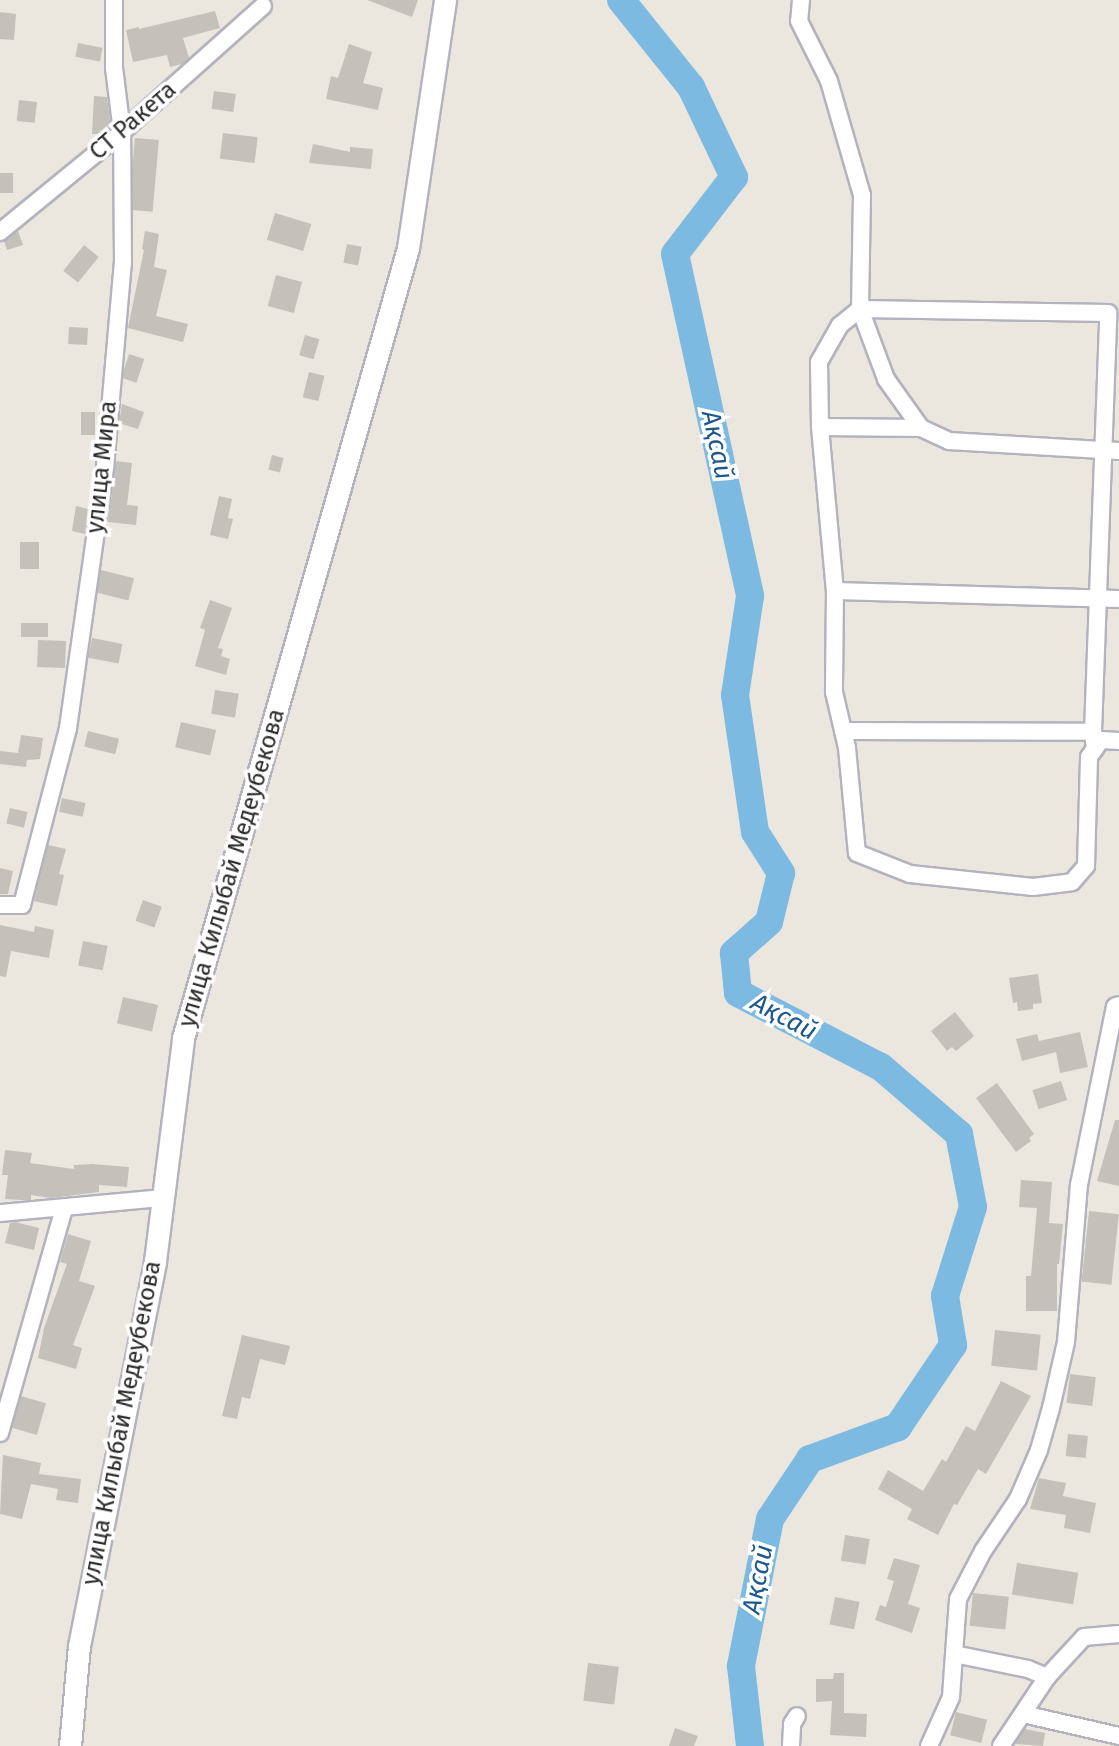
<!DOCTYPE html>
<meta charset="utf-8">
<style>
body{margin:0}
#map{position:relative;width:1119px;height:1746px;overflow:hidden;background:#ebe7df;font-family:"Fira Sans",sans-serif}
div>[style]{position:absolute}
[style*='--x']{left:calc(var(--x)*1px);top:calc(var(--y)*1px);width:calc(var(--w)*1px);rotate:calc(var(--a)*1deg)}
.river>*{height:28px;margin:-14px;padding:0 14px;transform-origin:14px;border-radius:14px;background:#7dbae2}
.building>*{inset:0;background:#c4c1ba;transform-origin:0 0}
.roads{filter:drop-shadow(2px 0 #b2b3bd) drop-shadow(-2px 0 #b2b3bd) drop-shadow(0 2px #b2b3bd) drop-shadow(0 -2px #b2b3bd)}
.street>*{height:16px;margin:-8px;padding:0 8px;transform-origin:8px;border-radius:8px;background:#fff}
.secondary>*{height:21px;margin:-10.5px;padding:0 10.5px;transform-origin:10.5px;border-radius:10.5px;background:#fff}
span{translate:-50% -50%;white-space:nowrap;text-align:center;line-height:1.15;-webkit-text-stroke:7px #fff;paint-order:stroke}
.street-label{font-size:24px;color:#2b2b2b}
.water-label{font-size:26px;color:#1c588e;font-style:italic}
</style>
<div id="map">
<div class="river">
<div style="--x:621;--y:0;--w:112;--a:51.2"></div>
<div style="--x:691;--y:87;--w:100;--a:64.5"></div>
<div style="--x:734;--y:177;--w:97;--a:127.5"></div>
<div style="--x:675;--y:254;--w:350;--a:77.6"></div>
<div style="--x:750;--y:596;--w:100;--a:98.6"></div>
<div style="--x:735;--y:695;--w:138;--a:81.7"></div>
<div style="--x:755;--y:832;--w:49;--a:57.6"></div>
<div style="--x:781;--y:873;--w:50;--a:103.8"></div>
<div style="--x:769;--y:922;--w:47;--a:138.5"></div>
<div style="--x:734;--y:953;--w:40;--a:84.3"></div>
<div style="--x:738;--y:993;--w:161;--a:27.4"></div>
<div style="--x:881;--y:1067;--w:103;--a:40.7"></div>
<div style="--x:959;--y:1134;--w:74;--a:79.1"></div>
<div style="--x:973;--y:1207;--w:93;--a:107.5"></div>
<div style="--x:945;--y:1296;--w:50;--a:80.7"></div>
<div style="--x:953;--y:1345;--w:99;--a:123.9"></div>
<div style="--x:898;--y:1427;--w:94;--a:160"></div>
<div style="--x:810;--y:1459;--w:72;--a:123.7"></div>
<div style="--x:770;--y:1519;--w:150;--a:101.2"></div>
<div style="--x:741;--y:1666;--w:81;--a:83.6"></div>
</div>
<div class="building">
<div style="clip-path:polygon(367px 0,418px 0,412px 17px)"></div>
<div style="clip-path:polygon(215px 11px,220px 28px,183px 38px,189px 58px,182px 64px,170px 67px,167px 55px,133px 62px,126px 30px,139px 27px,139px 29px)"></div>
<div style="clip-path:polygon(0 12px,16px 14px,14px 40px,0 39px)"></div>
<div style="left:78px;top:43px;width:25px;height:14px;rotate:11deg"></div>
<div style="clip-path:polygon(349px 44px,372px 52px,363px 83px,383px 88px,378px 110px,326px 99px,331px 76px,338px 78px)"></div>
<div style="left:214px;top:91px;width:22px;height:18px;rotate:8deg"></div>
<div style="clip-path:polygon(94px 96px,107px 97px,111px 128px,103px 134px,92px 134px)"></div>
<div style="left:19px;top:100px;width:18px;height:21px;rotate:6deg"></div>
<div style="left:223px;top:133px;width:35px;height:26px;rotate:7deg"></div>
<div style="left:135px;top:138px;width:24px;height:72px;rotate:5deg"></div>
<div style="clip-path:polygon(313px 144px,350px 152px,350px 147px,373px 149px,371px 169px,309px 163px)"></div>
<div style="left:0;top:173px;width:13px;height:20px"></div>
<div style="left:275px;top:213px;width:38px;height:28px;rotate:17deg"></div>
<div style="clip-path:polygon(18px 231px,23px 245px,7px 250px,4px 241px)"></div>
<div style="clip-path:polygon(145px 231px,159px 234px,154px 267px,167px 270px,156px 316px,188px 324px,183px 342px,128px 328px,144px 250px,142px 249px)"></div>
<div style="left:347px;top:244px;width:15px;height:19px;rotate:11deg"></div>
<div style="left:84px;top:245px;width:19px;height:33px;rotate:39deg"></div>
<div style="left:276px;top:275px;width:27px;height:32px;rotate:15deg"></div>
<div style="left:69px;top:327px;width:19px;height:17px;rotate:3deg"></div>
<div style="left:305px;top:335px;width:15px;height:21px;rotate:16deg"></div>
<div style="left:129px;top:354px;width:16px;height:25px;rotate:18deg"></div>
<div style="left:309px;top:372px;width:16px;height:26px;rotate:14deg"></div>
<div style="clip-path:polygon(122px 404px,144px 412px,138px 429px,119px 423px)"></div>
<div style="left:81px;top:412px;width:14px;height:23px"></div>
<div style="left:272px;top:455px;width:12px;height:15px;rotate:14deg"></div>
<div style="clip-path:polygon(116px 461px,132px 463px,127px 505px,138px 506px,136px 525px,108px 522px)"></div>
<div style="clip-path:polygon(219px 496px,232px 499px,228px 518px,233px 519px,228px 539px,210px 535px)"></div>
<div style="clip-path:polygon(76px 506px,88px 509px,85px 534px,72px 531px)"></div>
<div style="left:20px;top:542px;width:19px;height:27px"></div>
<div style="left:101px;top:570px;width:34px;height:23px;rotate:14deg"></div>
<div style="clip-path:polygon(210px 600px,232px 608px,218px 648px,223px 649px,221px 656px,230px 659px,226px 675px,195px 666px,205px 630px,200px 628px)"></div>
<div style="left:21px;top:623px;width:27px;height:14px"></div>
<div style="left:92px;top:638px;width:31px;height:20px;rotate:11deg"></div>
<div style="left:38px;top:640px;width:28px;height:27px;rotate:2deg"></div>
<div style="left:215px;top:690px;width:24px;height:24px;rotate:9deg"></div>
<div style="left:181px;top:722px;width:36px;height:26px;rotate:13deg"></div>
<div style="left:88px;top:731px;width:32px;height:16px;rotate:14deg"></div>
<div style="clip-path:polygon(21px 735px,43px 738px,40px 759px,27px 760px,26px 767px,0 764px,0 751px,18px 753px)"></div>
<div style="left:62px;top:798px;width:24px;height:14px;rotate:12deg"></div>
<div style="left:10px;top:808px;width:18px;height:16px;rotate:13deg"></div>
<div style="clip-path:polygon(48px 845px,66px 849px,59px 874px,64px 875px,57px 906px,34px 901px)"></div>
<div style="clip-path:polygon(0 868px,13px 871px,8px 894px,0 894px)"></div>
<div style="left:143px;top:900px;width:20px;height:22px;rotate:20deg"></div>
<div style="clip-path:polygon(0 925px,34px 932px,35px 926px,54px 930px,49px 958px,11px 951px,6px 977px,0 976px)"></div>
<div style="left:83px;top:941px;width:25px;height:25px;rotate:11deg"></div>
<div style="clip-path:polygon(1038px 974px,1042px 1003px,1033px 1004px,1033px 1009px,1018px 1011px,1017px 1002px,1013px 1003px,1009px 978px)"></div>
<div style="left:123px;top:997px;width:36px;height:27px;rotate:13deg"></div>
<div style="clip-path:polygon(955px 1012px,974px 1036px,956px 1051px,952px 1047px,947px 1051px,931px 1031px)"></div>
<div style="clip-path:polygon(1080px 1032px,1088px 1067px,1060px 1073px,1056px 1052px,1022px 1061px,1016px 1039px,1037px 1034px,1039px 1041px)"></div>
<div style="left:1061px;top:1081px;width:20px;height:30px;rotate:72deg"></div>
<div style="clip-path:polygon(997px 1083px,1034px 1134px,1029px 1138px,1031px 1141px,1016px 1152px,976px 1098px)"></div>
<div style="clip-path:polygon(1115px 1120px,1119px 1120px,1119px 1186px,1097px 1181px)"></div>
<div style="clip-path:polygon(5px 1150px,32px 1153px,30px 1163px,74px 1169px,74px 1165px,92px 1164px,129px 1167px,127px 1187px,99px 1185px,99px 1192px,51px 1198px,31px 1195px,31px 1200px,21px 1200px,5px 1199px,8px 1175px,2px 1175px)"></div>
<div style="clip-path:polygon(1021px 1180px,1052px 1182px,1049px 1223px,1063px 1224px,1059px 1264px,1057px 1264px,1057px 1311px,1026px 1311px,1026px 1276px,1031px 1276px,1037px 1208px,1019px 1207px)"></div>
<div style="left:1089px;top:1211px;width:30px;height:71px;rotate:6deg"></div>
<div style="clip-path:polygon(15px 1222px,39px 1228px,34px 1250px,5px 1243px,10px 1223px)"></div>
<div style="clip-path:polygon(68px 1234px,91px 1241px,79px 1281px,95px 1286px,73px 1345px,82px 1348px,76px 1369px,38px 1358px,44px 1328px,67px 1264px,60px 1262px)"></div>
<div style="left:995px;top:1330px;width:46px;height:36px;rotate:6deg"></div>
<div style="clip-path:polygon(242px 1335px,290px 1346px,285px 1365px,260px 1359px,250px 1399px,242px 1397px,237px 1419px,222px 1416px)"></div>
<div style="left:1070px;top:1374px;width:26px;height:29px;rotate:7deg"></div>
<div style="clip-path:polygon(1001px 1381px,1031px 1396px,986px 1474px,978px 1469px,957px 1505px,954px 1504px,938px 1535px,907px 1519px,912px 1509px,878px 1489px,888px 1470px,923px 1491px,942px 1459px,946px 1462px,966px 1426px,975px 1431px)"></div>
<div style="left:21px;top:1396px;width:26px;height:33px;rotate:16deg"></div>
<div style="left:1068px;top:1434px;width:20px;height:22px;rotate:6deg"></div>
<div style="clip-path:polygon(3px 1455px,41px 1463px,39px 1474px,81px 1479px,78px 1503px,56px 1500px,58px 1489px,31px 1484px,22px 1519px,0 1514px)"></div>
<div style="clip-path:polygon(1039px 1478px,1066px 1483px,1063px 1496px,1096px 1503px,1090px 1533px,1064px 1528px,1066px 1515px,1030px 1509px)"></div>
<div style="left:845px;top:1535px;width:25px;height:26px;rotate:9deg"></div>
<div style="clip-path:polygon(894px 1558px,920px 1565px,908px 1604px,920px 1608px,912px 1633px,875px 1620px,880px 1605px,886px 1607px,894px 1581px,887px 1579px)"></div>
<div style="left:1017px;top:1563px;width:62px;height:32px;rotate:9deg"></div>
<div style="left:973px;top:1593px;width:36px;height:33px;rotate:6deg"></div>
<div style="left:835px;top:1597px;width:25px;height:28px;rotate:11deg"></div>
<div style="left:588px;top:1663px;width:31px;height:38px;rotate:7deg"></div>
<div style="clip-path:polygon(834px 1673px,844px 1673px,844px 1713px,867px 1714px,866px 1737px,830px 1735px,832px 1701px,816px 1702px,816px 1679px,833px 1679px)"></div>
<div style="left:956px;top:1712px;width:32px;height:24px;rotate:14deg"></div>
<div style="clip-path:polygon(675px 1728px,698px 1736px,694px 1746px,669px 1746px)"></div>
<div style="clip-path:polygon(1025px 1729px,1045px 1733px,1043px 1746px,1015px 1744px)"></div>
</div>
<div class="roads">
<div class="street">
<div style="--x:801;--y:0;--w:21;--a:95"></div>
<div style="--x:799;--y:21;--w:67;--a:63.4"></div>
<div style="--x:829;--y:81;--w:119;--a:73.9"></div>
<div style="--x:862;--y:195;--w:114;--a:91"></div>
<div style="--x:860;--y:309;--w:75;--a:69.6"></div>
<div style="--x:886;--y:379;--w:60;--a:54.5"></div>
<div style="--x:921;--y:428;--w:31;--a:25"></div>
<div style="--x:949;--y:441;--w:170;--a:3.4"></div>
<div style="--x:0;--y:232;--w:158;--a:-39.3"></div>
<div style="--x:122;--y:132;--w:189;--a:-41.8"></div>
<div style="--x:820;--y:427;--w:101;--a:0.6"></div>
<div style="--x:835;--y:591;--w:284;--a:1.6"></div>
<div style="--x:843;--y:731;--w:250;--a:0.2"></div>
<div style="--x:1095;--y:749;--w:17;--a:-97"></div>
<div style="--x:1093;--y:732;--w:419;--a:-87.9"></div>
<div style="--x:1108;--y:313;--w:248;--a:-179.1"></div>
<div style="--x:860;--y:309;--w:26;--a:141"></div>
<div style="--x:840;--y:325;--w:43;--a:119.6"></div>
<div style="--x:819;--y:362;--w:65;--a:89.1"></div>
<div style="--x:820;--y:427;--w:165;--a:84.8"></div>
<div style="--x:835;--y:591;--w:101;--a:90.6"></div>
<div style="--x:834;--y:692;--w:57;--a:76.9"></div>
<div style="--x:847;--y:748;--w:105;--a:84.6"></div>
<div style="--x:857;--y:853;--w:57;--a:21.6"></div>
<div style="--x:910;--y:874;--w:124;--a:6"></div>
<div style="--x:1033;--y:887;--w:39;--a:-7"></div>
<div style="--x:1072;--y:882;--w:21;--a:-49"></div>
<div style="--x:1086;--y:866;--w:109;--a:-88.4"></div>
<div style="--x:1089;--y:757;--w:21;--a:-55"></div>
<div style="--x:1101;--y:740;--w:18;--a:3"></div>
<div style="--x:0;--y:905;--w:22;--a:0"></div>
<div style="--x:22;--y:905;--w:183;--a:-75.4"></div>
<div style="--x:68;--y:728;--w:264;--a:-81.9"></div>
<div style="--x:105;--y:467;--w:205;--a:-85"></div>
<div style="--x:123;--y:263;--w:131;--a:-90.4"></div>
<div style="--x:122;--y:132;--w:64;--a:-97.1"></div>
<div style="--x:114;--y:68;--w:68;--a:-90"></div>
<div style="--x:0;--y:1213;--w:164;--a:-5.3"></div>
<div style="--x:0;--y:1433;--w:234;--a:-74.1"></div>
<div style="--x:954;--y:1654;--w:55;--a:-85.8"></div>
<div style="--x:958;--y:1599;--w:54;--a:-62.5"></div>
<div style="--x:983;--y:1551;--w:63;--a:-56.1"></div>
<div style="--x:1018;--y:1499;--w:53;--a:-66.8"></div>
<div style="--x:1039;--y:1450;--w:44;--a:-74.1"></div>
<div style="--x:1051;--y:1408;--w:68;--a:-77.2"></div>
<div style="--x:1066;--y:1342;--w:158;--a:-85.3"></div>
<div style="--x:1079;--y:1185;--w:182;--a:-78.6"></div>
<div style="--x:1115;--y:1007;--w:4;--a:-27"></div>
<div style="--x:1023;--y:1714;--w:98;--a:12.9"></div>
<div style="--x:791;--y:1746;--w:22;--a:-87"></div>
<div style="--x:792;--y:1724;--w:9;--a:-58"></div>
<div style="--x:929;--y:1746;--w:54;--a:-65.8"></div>
<div style="--x:951;--y:1697;--w:43;--a:-86"></div>
<div style="--x:954;--y:1654;--w:76;--a:11.5"></div>
<div style="--x:1028;--y:1669;--w:21;--a:23"></div>
<div style="--x:1001;--y:1746;--w:83;--a:-56.3"></div>
<div style="--x:1047;--y:1677;--w:54;--a:-47.2"></div>
<div style="--x:1084;--y:1637;--w:35;--a:-5"></div>
</div>
<div class="secondary">
<div style="--x:70;--y:1746;--w:100;--a:-84.9"></div>
<div style="--x:79;--y:1646;--w:392;--a:-78.8"></div>
<div style="--x:155;--y:1261;--w:225;--a:-82.8"></div>
<div style="--x:183;--y:1038;--w:821;--a:-74.1"></div>
<div style="--x:408;--y:248;--w:251;--a:-81.5"></div>
</div>
</div>
<div class="street-label">
<span style="left:133px;top:121px;rotate:-41deg">СТ Ракета</span>
<span style="left:102px;top:467px;rotate:-84deg">улица Мира</span>
<span style="left:232px;top:868px;rotate:-74deg">улица Килыбай Медеубекова</span>
<span style="left:122px;top:1423px;rotate:-79deg">улица Килыбай Медеубекова</span>
</div>
<div class="water-label">
<span style="left:717px;top:445px;rotate:78deg">Ақсай</span>
<span style="left:784px;top:1017px;rotate:28deg">Ақсай</span>
<span style="left:758px;top:1579px;rotate:-79deg">Ақсай</span>
</div>
</div>
